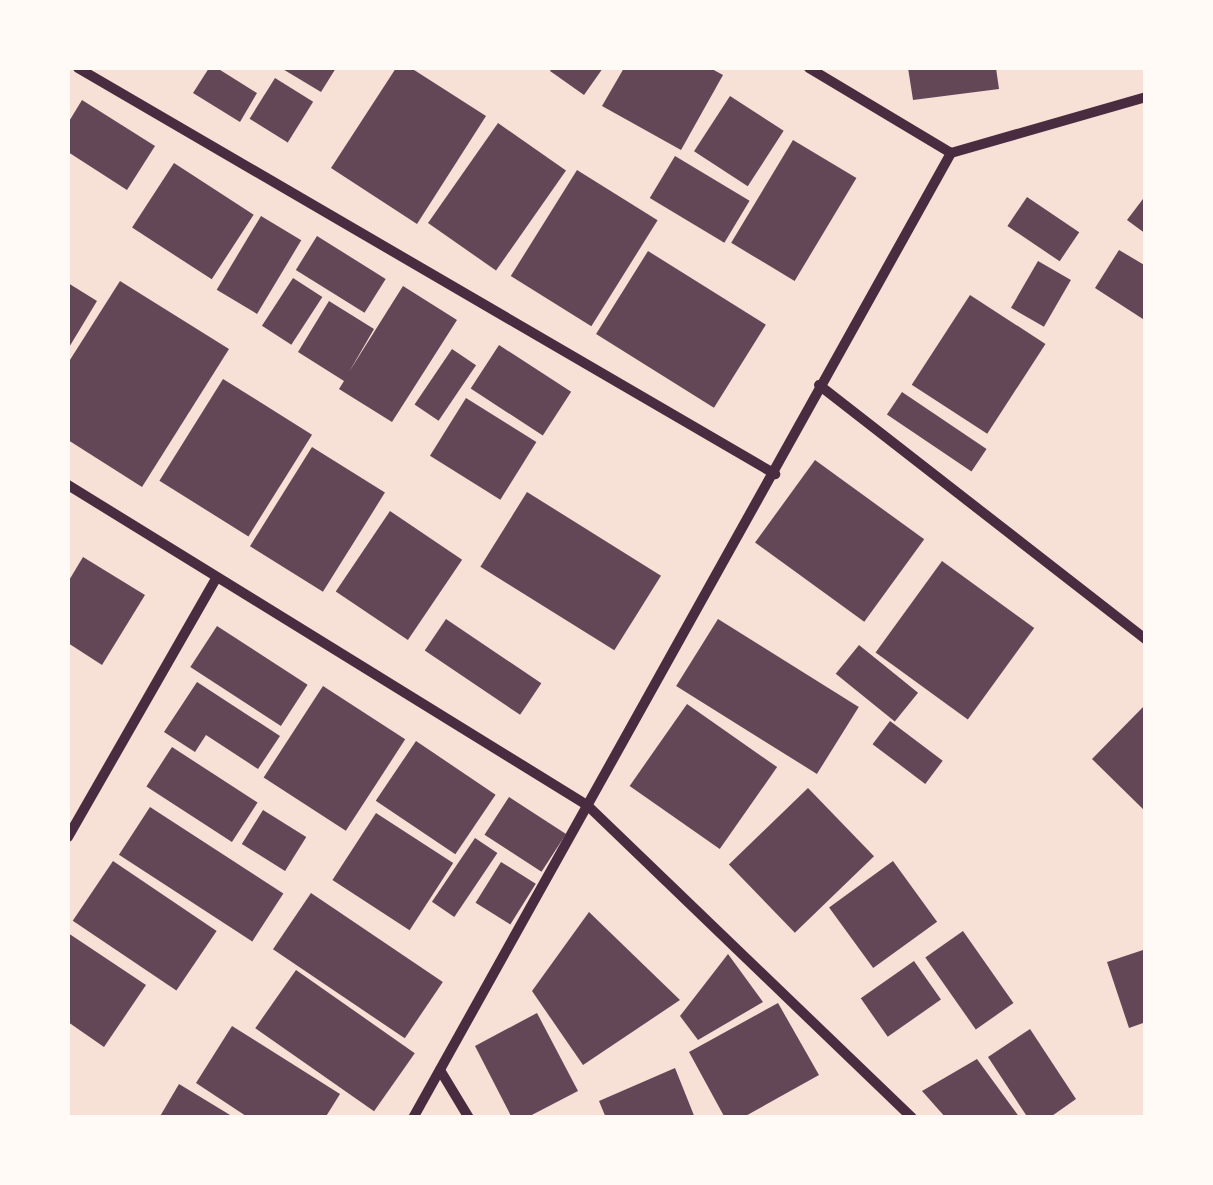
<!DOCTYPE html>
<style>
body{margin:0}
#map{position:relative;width:1213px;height:1185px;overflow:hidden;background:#f7e1d7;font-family:Montserrat,sans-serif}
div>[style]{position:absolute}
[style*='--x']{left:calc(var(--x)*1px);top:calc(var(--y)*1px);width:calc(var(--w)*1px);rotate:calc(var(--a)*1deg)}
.building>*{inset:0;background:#644757;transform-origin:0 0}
.minor>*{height:10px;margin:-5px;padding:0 5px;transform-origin:5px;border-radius:5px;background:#4a2c40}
span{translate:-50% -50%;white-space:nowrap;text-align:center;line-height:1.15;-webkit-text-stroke:8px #fffaf5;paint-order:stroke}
.frame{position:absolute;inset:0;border:70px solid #fffaf5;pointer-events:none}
</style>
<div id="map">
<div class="building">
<div style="clip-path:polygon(209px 68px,217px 68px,257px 93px,240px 122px,193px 93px)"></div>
<div style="clip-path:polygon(281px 68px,336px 68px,321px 92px)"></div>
<div style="clip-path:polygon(396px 68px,411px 68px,486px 116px,417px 224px,331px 168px)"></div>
<div style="clip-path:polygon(552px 68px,603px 68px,584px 95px,550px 71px)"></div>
<div style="clip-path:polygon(624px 68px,710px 68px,723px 75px,681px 150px,602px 106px)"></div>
<div style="clip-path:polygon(908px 68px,996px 68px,999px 89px,913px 100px)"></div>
<div style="left:275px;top:78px;width:45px;height:48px;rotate:32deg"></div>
<div style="left:730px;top:96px;width:64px;height:66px;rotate:33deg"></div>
<div style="clip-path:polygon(82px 100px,155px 146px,127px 190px,68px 152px,68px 123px)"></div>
<div style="left:498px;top:123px;width:83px;height:122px;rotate:35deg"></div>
<div style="left:793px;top:140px;width:74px;height:120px;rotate:31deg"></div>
<div style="left:675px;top:156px;width:87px;height:49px;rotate:31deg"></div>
<div style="left:174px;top:163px;width:95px;height:77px;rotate:33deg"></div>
<div style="left:577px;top:170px;width:95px;height:125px;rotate:32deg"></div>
<div style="clip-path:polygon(1146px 195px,1146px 234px,1127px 220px)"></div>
<div style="left:1027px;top:197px;width:63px;height:35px;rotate:34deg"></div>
<div style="left:261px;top:216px;width:47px;height:86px;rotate:31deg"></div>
<div style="left:317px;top:236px;width:81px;height:40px;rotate:32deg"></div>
<div style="clip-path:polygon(1119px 250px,1146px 266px,1146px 321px,1095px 288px)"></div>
<div style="left:648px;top:251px;width:139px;height:98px;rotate:32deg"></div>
<div style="left:1038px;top:261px;width:38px;height:54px;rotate:30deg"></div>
<div style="left:293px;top:278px;width:35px;height:57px;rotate:33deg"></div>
<div style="clip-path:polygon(120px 281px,229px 349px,142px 487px,68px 440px,68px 363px)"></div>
<div style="clip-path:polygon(68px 283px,97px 301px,68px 349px)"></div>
<div style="clip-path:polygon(403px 286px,457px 320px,392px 422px,339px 389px,344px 381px,298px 352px,329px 301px,374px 329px,349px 372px)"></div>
<div style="left:970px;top:295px;width:90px;height:107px;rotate:33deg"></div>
<div style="left:499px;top:345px;width:86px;height:52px;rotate:33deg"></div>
<div style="left:452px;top:349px;width:29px;height:67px;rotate:34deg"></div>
<div style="left:223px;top:379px;width:105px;height:120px;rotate:32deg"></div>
<div style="left:902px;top:392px;width:102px;height:27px;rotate:34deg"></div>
<div style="left:466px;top:398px;width:83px;height:68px;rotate:32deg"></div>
<div style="left:312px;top:447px;width:86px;height:117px;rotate:32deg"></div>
<div style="left:815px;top:460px;width:135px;height:102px;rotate:36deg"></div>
<div style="left:527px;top:492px;width:158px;height:88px;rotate:32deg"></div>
<div style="left:390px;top:511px;width:87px;height:97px;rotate:34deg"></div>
<div style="clip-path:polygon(83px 557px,145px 595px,102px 665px,68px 643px,68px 582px)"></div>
<div style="left:942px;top:561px;width:114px;height:113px;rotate:36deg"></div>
<div style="left:446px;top:619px;width:115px;height:38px;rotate:34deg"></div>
<div style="left:718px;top:619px;width:166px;height:79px;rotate:32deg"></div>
<div style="left:217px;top:626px;width:108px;height:49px;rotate:33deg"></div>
<div style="left:859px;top:645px;width:76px;height:37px;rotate:39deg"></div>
<div style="clip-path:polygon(197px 682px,280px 736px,258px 769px,206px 735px,195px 752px,164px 732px)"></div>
<div style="left:323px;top:686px;width:98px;height:109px;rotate:33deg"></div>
<div style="left:687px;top:704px;width:110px;height:100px;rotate:35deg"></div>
<div style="clip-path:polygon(1146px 704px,1146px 812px,1092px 759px)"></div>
<div style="left:890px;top:721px;width:66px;height:29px;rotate:37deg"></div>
<div style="left:416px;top:741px;width:96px;height:72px;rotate:34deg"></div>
<div style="left:172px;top:747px;width:102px;height:47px;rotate:33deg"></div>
<div style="left:808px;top:788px;width:95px;height:110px;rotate:46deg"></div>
<div style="left:509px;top:797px;width:68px;height:45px;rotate:33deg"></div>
<div style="left:150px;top:807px;width:159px;height:57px;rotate:33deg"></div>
<div style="left:263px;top:810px;width:51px;height:40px;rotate:32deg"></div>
<div style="left:376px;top:813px;width:92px;height:80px;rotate:33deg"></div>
<div style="left:475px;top:838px;width:27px;height:77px;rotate:34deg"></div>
<div style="left:113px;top:861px;width:125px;height:72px;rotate:34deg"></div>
<div style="left:893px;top:861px;width:75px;height:79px;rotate:54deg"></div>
<div style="left:501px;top:862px;width:41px;height:48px;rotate:32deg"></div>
<div style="left:311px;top:893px;width:159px;height:68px;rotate:34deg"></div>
<div style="clip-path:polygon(589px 912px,680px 1000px,583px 1065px,532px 991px)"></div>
<div style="left:963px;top:931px;width:88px;height:46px;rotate:55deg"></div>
<div style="clip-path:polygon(68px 933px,146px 985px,104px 1047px,68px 1022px)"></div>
<div style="clip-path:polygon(1146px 949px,1146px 1022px,1129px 1028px,1107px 962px)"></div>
<div style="clip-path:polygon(728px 954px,763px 1002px,698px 1040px,680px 1016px)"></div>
<div style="left:914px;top:961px;width:47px;height:65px;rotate:55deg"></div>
<div style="left:296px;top:970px;width:145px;height:71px;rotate:35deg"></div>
<div style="clip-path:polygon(778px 1003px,819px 1075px,742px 1118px,725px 1118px,689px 1052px)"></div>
<div style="clip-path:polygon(537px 1013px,578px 1091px,526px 1118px,512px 1118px,475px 1046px)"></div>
<div style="clip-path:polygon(232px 1026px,340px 1094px,325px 1118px,249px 1118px,196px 1083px)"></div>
<div style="clip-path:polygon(1030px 1029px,1076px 1099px,1049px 1118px,1028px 1118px,988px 1057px)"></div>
<div style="clip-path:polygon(977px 1059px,1020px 1118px,946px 1118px,922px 1091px)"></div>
<div style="clip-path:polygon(675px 1068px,695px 1118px,606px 1118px,599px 1101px)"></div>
<div style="clip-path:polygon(179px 1084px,235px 1118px,159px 1118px)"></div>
</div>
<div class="minor">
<div style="--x:78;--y:68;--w:807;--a:30.22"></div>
<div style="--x:809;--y:68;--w:165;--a:30.9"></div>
<div style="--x:819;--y:385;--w:415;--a:37.9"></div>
<div style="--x:68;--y:485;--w:610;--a:31.66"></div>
<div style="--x:587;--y:805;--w:451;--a:43.9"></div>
<div style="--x:68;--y:837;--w:297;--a:-60.2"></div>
<div style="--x:440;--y:1070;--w:56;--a:58.9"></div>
<div style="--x:413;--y:1118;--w:1105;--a:-60.86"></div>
<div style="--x:951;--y:153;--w:203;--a:-16"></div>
</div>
<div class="frame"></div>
</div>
